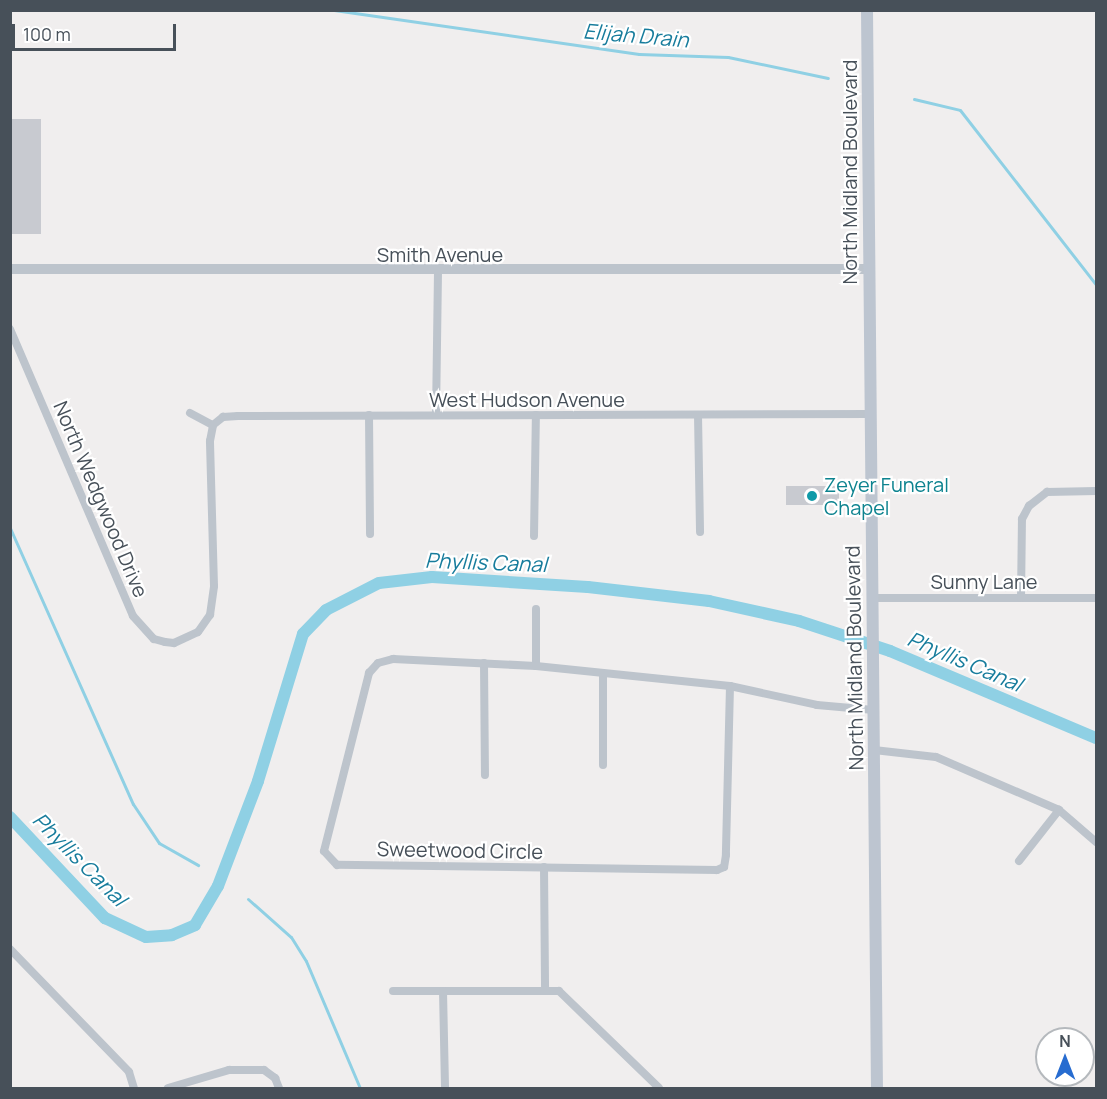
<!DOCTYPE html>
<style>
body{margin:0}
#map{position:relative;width:1107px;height:1099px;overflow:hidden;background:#f0eeee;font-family:Manrope,sans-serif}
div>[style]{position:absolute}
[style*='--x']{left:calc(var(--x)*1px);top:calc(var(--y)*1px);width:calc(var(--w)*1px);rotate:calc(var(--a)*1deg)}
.stream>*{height:3px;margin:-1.5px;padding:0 1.5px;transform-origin:1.5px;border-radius:1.5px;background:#8fd0e4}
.canal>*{height:12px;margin:-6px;padding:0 6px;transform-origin:6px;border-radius:6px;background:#8fd0e4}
.building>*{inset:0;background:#c8cad0;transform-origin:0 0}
.minor>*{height:8px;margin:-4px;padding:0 4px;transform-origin:4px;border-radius:4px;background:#bdc4cc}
.tertiary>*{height:10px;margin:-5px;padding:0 5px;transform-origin:5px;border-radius:5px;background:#bdc4cc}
.secondary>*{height:12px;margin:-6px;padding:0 6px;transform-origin:6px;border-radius:6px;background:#bdc5d0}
.dots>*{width:16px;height:16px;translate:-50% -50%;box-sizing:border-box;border:3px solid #fff;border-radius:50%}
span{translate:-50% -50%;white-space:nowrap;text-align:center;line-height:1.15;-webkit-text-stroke:4.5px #fff;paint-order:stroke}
.street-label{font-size:20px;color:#475059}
.culture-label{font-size:20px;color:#0d838f}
.left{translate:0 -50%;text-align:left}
.water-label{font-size:21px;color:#177c9c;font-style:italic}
.frame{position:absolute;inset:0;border:12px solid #475059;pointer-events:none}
.north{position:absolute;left:1035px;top:1027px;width:60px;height:60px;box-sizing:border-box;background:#fff;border:2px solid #b5b9bd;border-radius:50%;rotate:0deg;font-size:16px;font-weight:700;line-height:24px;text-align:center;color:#475059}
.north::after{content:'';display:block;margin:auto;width:21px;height:27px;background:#276cd0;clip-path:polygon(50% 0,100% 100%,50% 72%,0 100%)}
.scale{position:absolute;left:12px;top:24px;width:164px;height:27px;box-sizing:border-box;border:3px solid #475059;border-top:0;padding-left:8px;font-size:18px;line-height:21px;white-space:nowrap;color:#475059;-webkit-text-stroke:4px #fff;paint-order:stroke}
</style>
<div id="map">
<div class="stream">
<div style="--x:334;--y:10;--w:308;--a:8.2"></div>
<div style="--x:639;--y:54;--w:89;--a:1.9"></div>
<div style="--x:728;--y:57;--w:102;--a:11.9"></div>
<div style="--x:914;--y:99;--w:47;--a:13.4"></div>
<div style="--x:960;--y:110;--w:222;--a:52.1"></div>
<div style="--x:10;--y:528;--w:302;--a:66"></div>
<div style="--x:133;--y:804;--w:47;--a:56.3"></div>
<div style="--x:159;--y:843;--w:45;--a:29.4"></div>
<div style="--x:248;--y:899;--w:57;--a:41.5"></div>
<div style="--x:291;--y:937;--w:28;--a:58"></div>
<div style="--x:306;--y:961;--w:138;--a:67"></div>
</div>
<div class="canal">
<div style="--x:10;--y:817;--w:139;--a:46.8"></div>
<div style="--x:105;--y:918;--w:45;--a:24.9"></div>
<div style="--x:146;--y:937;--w:26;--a:-4"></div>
<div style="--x:172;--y:935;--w:25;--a:-23"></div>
<div style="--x:195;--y:925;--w:45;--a:-59.5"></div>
<div style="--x:218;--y:886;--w:112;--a:-69.1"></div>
<div style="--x:258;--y:781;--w:154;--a:-73"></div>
<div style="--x:303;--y:634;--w:33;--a:-46"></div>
<div style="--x:326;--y:610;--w:59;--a:-27"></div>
<div style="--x:379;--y:583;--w:53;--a:-6.5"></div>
<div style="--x:432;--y:577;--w:156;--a:3.7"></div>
<div style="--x:588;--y:587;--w:122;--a:6.6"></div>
<div style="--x:709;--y:601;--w:92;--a:12.5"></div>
<div style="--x:799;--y:621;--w:96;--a:18.2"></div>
<div style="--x:890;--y:651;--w:224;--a:22.9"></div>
</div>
<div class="building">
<div style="left:10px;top:119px;width:31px;height:115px"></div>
<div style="left:786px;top:486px;width:53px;height:19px"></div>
</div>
<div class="minor">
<div style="--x:10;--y:329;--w:312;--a:66.8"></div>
<div style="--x:133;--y:616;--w:31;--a:48"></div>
<div style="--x:154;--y:639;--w:11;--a:15"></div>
<div style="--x:165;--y:642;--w:9;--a:6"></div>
<div style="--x:174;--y:643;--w:26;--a:-25"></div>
<div style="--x:198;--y:632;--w:21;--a:-55"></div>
<div style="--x:210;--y:615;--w:29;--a:-82"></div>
<div style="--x:214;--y:586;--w:145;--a:-91.6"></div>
<div style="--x:210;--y:441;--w:16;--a:-79"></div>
<div style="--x:190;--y:413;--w:26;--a:28"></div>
<div style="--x:369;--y:415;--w:119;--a:89.5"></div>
<div style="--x:436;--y:415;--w:143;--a:-89.2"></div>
<div style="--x:698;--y:415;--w:117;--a:89"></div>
<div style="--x:213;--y:425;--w:13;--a:-39"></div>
<div style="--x:223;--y:417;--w:15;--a:-4"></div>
<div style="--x:238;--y:416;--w:633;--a:-0.18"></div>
<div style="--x:534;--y:536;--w:121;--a:-89.1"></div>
<div style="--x:872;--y:598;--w:224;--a:0"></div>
<div style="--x:1021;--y:598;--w:79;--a:-89.3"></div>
<div style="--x:1022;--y:519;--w:15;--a:-62"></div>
<div style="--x:1029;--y:506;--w:23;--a:-38"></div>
<div style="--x:1047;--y:492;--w:49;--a:-1.2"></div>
<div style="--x:484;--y:663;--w:112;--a:89.5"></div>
<div style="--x:536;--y:666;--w:57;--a:-90"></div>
<div style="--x:603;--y:674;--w:91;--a:90"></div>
<div style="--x:730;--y:686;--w:169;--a:91.4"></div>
<div style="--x:726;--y:855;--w:12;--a:99"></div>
<div style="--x:724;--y:867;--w:8;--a:157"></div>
<div style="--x:717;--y:870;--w:380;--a:-179.2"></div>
<div style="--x:337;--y:865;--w:19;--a:-133"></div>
<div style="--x:324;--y:851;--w:184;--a:-75.8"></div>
<div style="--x:369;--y:673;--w:13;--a:-48"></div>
<div style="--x:378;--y:663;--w:16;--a:-15"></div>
<div style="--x:393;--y:659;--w:143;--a:2.8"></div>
<div style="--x:536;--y:666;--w:195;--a:5.9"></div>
<div style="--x:730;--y:686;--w:89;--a:12.3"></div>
<div style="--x:817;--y:705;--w:57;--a:5"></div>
<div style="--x:874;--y:750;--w:62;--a:6.4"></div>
<div style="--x:936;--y:757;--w:134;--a:23.3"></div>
<div style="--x:1059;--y:810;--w:49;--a:40.9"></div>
<div style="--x:1019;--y:861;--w:65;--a:-51.9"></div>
<div style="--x:544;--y:867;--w:123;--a:89.5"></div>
<div style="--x:10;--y:949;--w:171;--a:45.9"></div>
<div style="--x:129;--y:1072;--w:17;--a:73"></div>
<div style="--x:393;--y:991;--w:166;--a:0"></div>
<div style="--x:559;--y:991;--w:139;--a:44.1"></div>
<div style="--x:443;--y:991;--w:97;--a:88.8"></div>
<div style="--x:168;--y:1088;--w:64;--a:-16.4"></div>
<div style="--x:229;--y:1070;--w:35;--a:0"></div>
<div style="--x:264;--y:1070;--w:14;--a:36"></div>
<div style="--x:275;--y:1078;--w:11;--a:68"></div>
</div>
<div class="tertiary">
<div style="--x:10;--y:269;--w:859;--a:0"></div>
</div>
<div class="secondary">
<div style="--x:867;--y:10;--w:1078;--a:89.47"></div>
</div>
<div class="dots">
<div style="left:812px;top:496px;background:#0f9aa8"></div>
</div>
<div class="street-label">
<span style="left:849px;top:172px;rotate:-90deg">North Midland Boulevard</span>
<span style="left:440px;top:254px">Smith Avenue</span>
<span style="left:527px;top:399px">West Hudson Avenue</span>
<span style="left:101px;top:499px;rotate:67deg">North Wedgwood Drive</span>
<span style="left:984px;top:581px">Sunny Lane</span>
<span style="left:854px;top:658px;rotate:-91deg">North Midland Boulevard</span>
<span style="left:460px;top:850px;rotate:1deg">Sweetwood Circle</span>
</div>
<div class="culture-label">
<span class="left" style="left:824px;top:496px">Zeyer Funeral<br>Chapel</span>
</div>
<div class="water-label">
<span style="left:636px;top:35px;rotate:5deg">Elijah Drain</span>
<span style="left:486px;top:562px;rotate:2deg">Phyllis Canal</span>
<span style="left:965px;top:661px;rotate:23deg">Phyllis Canal</span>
<span style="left:80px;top:859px;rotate:45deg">Phyllis Canal</span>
</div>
<div class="frame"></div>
<div class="north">N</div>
<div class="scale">100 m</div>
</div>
